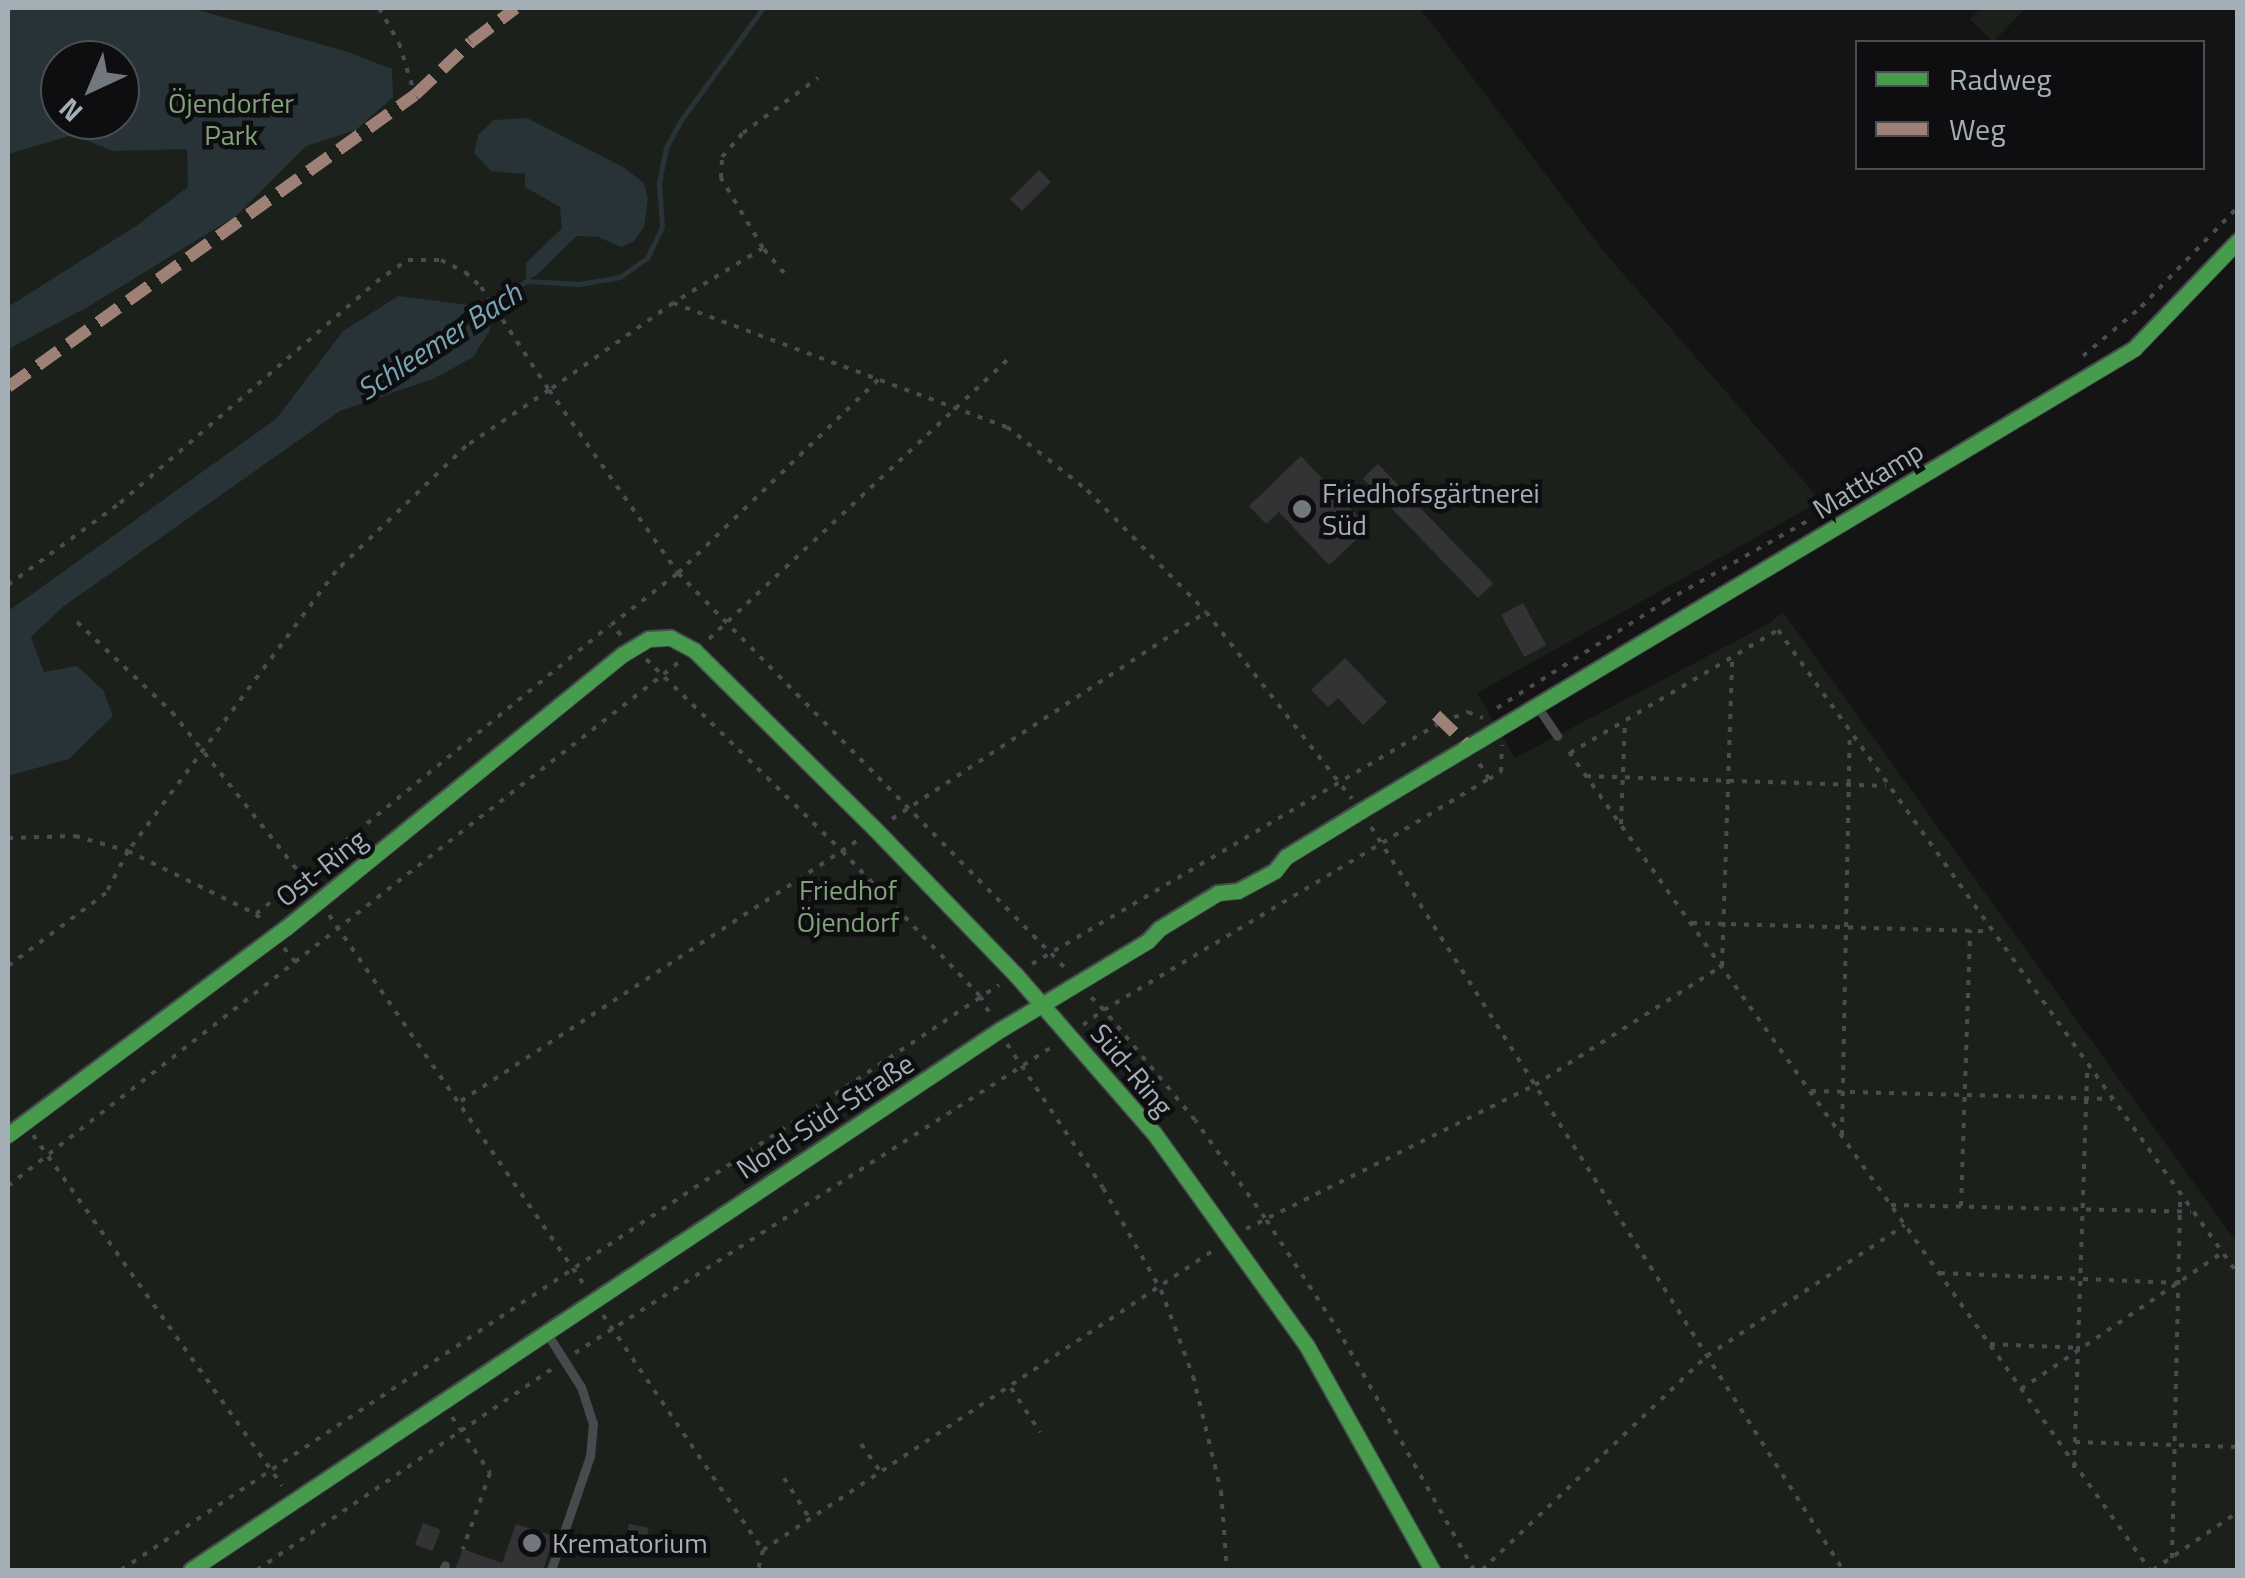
<!DOCTYPE html>
<meta charset="utf-8">
<style>
body{margin:0}
#map{position:relative;width:2245px;height:1578px;overflow:hidden;background:#141414;font-family:"Titillium Web",sans-serif}
div>[style]{position:absolute}
[style*='--x']{left:calc(var(--x)*1px);top:calc(var(--y)*1px);width:calc(var(--w)*1px);rotate:calc(var(--a)*1deg)}
.green>*{inset:0;background:#1b211a}
.water>*{inset:0;background:#273336}
.stream>*{height:5px;margin:-2.5px;padding:0 2.5px;transform-origin:2.5px;border-radius:2.5px;background:#273336}
.building>*{inset:0;background:#333335;transform-origin:0 0}
.path>*{height:4px;margin-top:-2px;transform-origin:0;background:repeating-linear-gradient(90deg,#4a4c4f 0 5px,transparent 0 13px)}
.lane>*{height:9px;margin:-4.5px;padding:0 4.5px;transform-origin:4.5px;border-radius:4.5px;background:#484b4d}
.street>*{height:18px;margin:-9px;padding:0 9px;transform-origin:9px;border-radius:9px;background:#484b4d}
.quiet>*{height:12px;margin-top:-6px;transform-origin:0;background:repeating-linear-gradient(90deg,#9e8076 0 25px,transparent 0 37px)}
.cycleway>*{height:15px;margin:-7.5px;padding:0 7.5px;transform-origin:7.5px;border-radius:7.5px;background:#469c4c}
.dots>*{width:28px;height:28px;translate:-50% -50%;box-sizing:border-box;border:5px solid #0e0e10;border-radius:50%}
span{translate:-50% -50%;white-space:nowrap;text-align:center;line-height:1.15;-webkit-text-stroke:9px #0e0e10;paint-order:stroke}
.park-label{font-size:28px;color:#81a27a}
.street-label{font-size:28px;color:#a4aeb6}
.poi-label{font-size:28px;color:#a4aeb6}
.left{translate:0 -50%;text-align:left}
.water-label{font-size:30px;color:#79a5b3;font-style:italic}
.frame{position:absolute;inset:0;border:10px solid #a4aeb6;pointer-events:none}
.legend{position:absolute;left:1855px;top:40px;width:350px;height:130px;box-sizing:border-box;background:#0e0e10;border:2px solid #4a4e52;margin:0;padding:12px 18px;list-style:none;font-size:30px;color:#a4aeb6}
.legend li{display:flex;align-items:center;gap:20px;height:50px}
.legend b{width:50px;border:2px solid #4a4e52}
.north{position:absolute;left:40px;top:40px;width:100px;height:100px;box-sizing:border-box;background:#0e0e10;border:2px solid #4a4e52;border-radius:50%;rotate:224deg;font-size:28px;font-weight:700;line-height:40px;text-align:center;color:#a4aeb6}
.north::after{content:'';display:block;margin:auto;width:35px;height:45px;background:#72787d;clip-path:polygon(50% 0,100% 100%,50% 72%,0 100%)}
</style>
<div id="map">
<div class="green">
<div style="clip-path:polygon(evenodd,8px 8px,1420px 8px,1605px 253px,1821px 501px,1477px 693px,1515px 758px,1770px 623px,1783px 612px,2237px 1243px,2237px 1570px,8px 1570px,8px 776px,69px 759px,31px 637px,63px 607px,340px 411px,433px 379px,485px 307px,398px 296px,343px 331px,276px 419px,8px 611px,8px 8px,60px 60px,120px 60px,120px 120px,60px 120px,60px 60px,8px 8px,575px 144px,623px 167px,644px 183px,648px 199px,621px 247px,598px 237px,577px 236px,538px 275px,526px 263px,562px 228px,564px 220px,560px 206px,525px 187px,526px 174px,575px 144px)"></div>
<div style="clip-path:polygon(1981px 8px,2026px 8px,1993px 42px,1970px 19px)"></div>
</div>
<div class="water">
<div style="clip-path:polygon(evenodd,8px 8px,191px 8px,345px 51px,392px 69px,393px 97px,356px 130px,306px 146px,236px 216px,86px 308px,8px 349px,8px 307px,136px 226px,188px 187px,187px 149px,113px 151px,73px 135px,8px 154px,8px 8px,60px 60px,120px 60px,120px 120px,60px 120px,60px 60px)"></div>
<div style="clip-path:polygon(527px 118px,623px 167px,644px 183px,648px 199px,644px 227px,634px 241px,621px 247px,598px 237px,577px 236px,537px 275px,526px 281px,526px 263px,562px 228px,560px 207px,525px 187px,525px 174px,491px 171px,474px 153px,478px 135px,494px 120px)"></div>
<div style="clip-path:polygon(398px 296px,486px 307px,490px 330px,473px 357px,433px 379px,340px 411px,63px 607px,31px 637px,44px 672px,77px 666px,103px 690px,113px 716px,69px 759px,8px 776px,8px 611px,276px 419px,343px 331px)"></div>
</div>
<div class="stream">
<div style="--x:482;--y:315;--w:56;--a:-37.7"></div>
<div style="--x:526;--y:281;--w:53;--a:3.2"></div>
<div style="--x:579;--y:284;--w:42;--a:-9.7"></div>
<div style="--x:620;--y:277;--w:33;--a:-35"></div>
<div style="--x:647;--y:258;--w:34;--a:-64"></div>
<div style="--x:662;--y:227;--w:44;--a:-93.9"></div>
<div style="--x:659;--y:183;--w:36;--a:-79"></div>
<div style="--x:666;--y:148;--w:32;--a:-62"></div>
<div style="--x:681;--y:120;--w:139;--a:-53.8"></div>
</div>
<div class="building">
<div style="left:1039px;top:170px;width:17px;height:41px;rotate:45deg"></div>
<div style="clip-path:polygon(1301px 456px,1369px 528px,1329px 565px,1279px 512px,1266px 524px,1249px 506px)"></div>
<div style="left:1378px;top:464px;width:166px;height:21px;rotate:46deg"></div>
<div style="left:1523px;top:603px;width:48px;height:25px;rotate:61deg"></div>
<div style="clip-path:polygon(1345px 658px,1387px 702px,1363px 725px,1338px 698px,1328px 707px,1311px 690px)"></div>
<div style="left:423px;top:1523px;width:19px;height:23px;rotate:21deg"></div>
<div style="clip-path:polygon(516px 1524px,554px 1536px,543px 1570px,455px 1570px,463px 1549px,502px 1563px)"></div>
<div style="left:629px;top:1524px;width:20px;height:19px;rotate:11deg"></div>
</div>
<div class="path">
<div style="--x:379;--y:8;--w:40;--a:60.3"></div>
<div style="--x:399;--y:43;--w:54;--a:72.9"></div>
<div style="--x:763;--y:248;--w:82;--a:-121"></div>
<div style="--x:721;--y:178;--w:21;--a:-87"></div>
<div style="--x:722;--y:157;--w:32;--a:-49"></div>
<div style="--x:743;--y:133;--w:93;--a:-36.3"></div>
<div style="--x:784;--y:273;--w:33;--a:-130"></div>
<div style="--x:763;--y:248;--w:105;--a:148.6"></div>
<div style="--x:673;--y:303;--w:151;--a:144.9"></div>
<div style="--x:549;--y:390;--w:224;--a:54.8"></div>
<div style="--x:678;--y:573;--w:556;--a:45.58"></div>
<div style="--x:673;--y:303;--w:356;--a:20.4"></div>
<div style="--x:1007;--y:427;--w:102;--a:38.2"></div>
<div style="--x:1087;--y:490;--w:170;--a:45.7"></div>
<div style="--x:1206;--y:612;--w:237;--a:52"></div>
<div style="--x:2083;--y:356;--w:76;--a:-40.2"></div>
<div style="--x:2141;--y:307;--w:139;--a:-45.9"></div>
<div style="--x:8;--y:585;--w:139;--a:-36.2"></div>
<div style="--x:120;--y:503;--w:338;--a:-40.8"></div>
<div style="--x:376;--y:282;--w:39;--a:-35"></div>
<div style="--x:408;--y:260;--w:33;--a:0"></div>
<div style="--x:441;--y:260;--w:27;--a:27"></div>
<div style="--x:465;--y:272;--w:22;--a:43"></div>
<div style="--x:481;--y:287;--w:123;--a:56.6"></div>
<div style="--x:549;--y:390;--w:100;--a:146"></div>
<div style="--x:466;--y:446;--w:180;--a:136.1"></div>
<div style="--x:336;--y:571;--w:349;--a:126.6"></div>
<div style="--x:128;--y:851;--w:47;--a:117.6"></div>
<div style="--x:106;--y:893;--w:122;--a:143.3"></div>
<div style="--x:77;--y:622;--w:131;--a:43.5"></div>
<div style="--x:172;--y:712;--w:222;--a:51.6"></div>
<div style="--x:621;--y:635;--w:14;--a:-135"></div>
<div style="--x:611;--y:625;--w:85;--a:-37.8"></div>
<div style="--x:678;--y:573;--w:281;--a:-44"></div>
<div style="--x:709;--y:639;--w:412;--a:-43.1"></div>
<div style="--x:646;--y:659;--w:274;--a:44.4"></div>
<div style="--x:842;--y:851;--w:200;--a:46.4"></div>
<div style="--x:980;--y:996;--w:21;--a:61"></div>
<div style="--x:1497;--y:708;--w:200;--a:-32.3"></div>
<div style="--x:1666;--y:601;--w:164;--a:-29.5"></div>
<div style="--x:1569;--y:752;--w:1003;--a:54.62"></div>
<div style="--x:1570;--y:753;--w:242;--a:-30.6"></div>
<div style="--x:1778;--y:630;--w:791;--a:54.46"></div>
<div style="--x:1586;--y:776;--w:300;--a:1.9"></div>
<div style="--x:1489;--y:779;--w:14;--a:-30"></div>
<div style="--x:1501;--y:772;--w:27;--a:-88"></div>
<div style="--x:892;--y:819;--w:375;--a:-33.4"></div>
<div style="--x:1621;--y:824;--w:103;--a:-87.8"></div>
<div style="--x:1371;--y:827;--w:880;--a:57.57"></div>
<div style="--x:8;--y:838;--w:67;--a:-1.7"></div>
<div style="--x:75;--y:836;--w:55;--a:15.8"></div>
<div style="--x:128;--y:851;--w:143;--a:26.2"></div>
<div style="--x:256;--y:914;--w:9;--a:49"></div>
<div style="--x:256;--y:914;--w:456;--a:-39.2"></div>
<div style="--x:329;--y:915;--w:451;--a:55.4"></div>
<div style="--x:1692;--y:923;--w:295;--a:1.6"></div>
<div style="--x:284;--y:948;--w:21;--a:51"></div>
<div style="--x:1032;--y:964;--w:476;--a:-30.6"></div>
<div style="--x:1442;--y:722;--w:28;--a:-21"></div>
<div style="--x:1468;--y:712;--w:16;--a:22"></div>
<div style="--x:1083;--y:1025;--w:26;--a:-36"></div>
<div style="--x:1104;--y:1010;--w:20;--a:-135"></div>
<div style="--x:1007;--y:1044;--w:173;--a:56.3"></div>
<div style="--x:1103;--y:1188;--w:117;--a:60.4"></div>
<div style="--x:1161;--y:1290;--w:92;--a:69.6"></div>
<div style="--x:1193;--y:1376;--w:118;--a:76.3"></div>
<div style="--x:1221;--y:1491;--w:79;--a:85.7"></div>
<div style="--x:1811;--y:1091;--w:301;--a:1.5"></div>
<div style="--x:461;--y:1101;--w:475;--a:-33.3"></div>
<div style="--x:33;--y:1135;--w:430;--a:54.6"></div>
<div style="--x:1842;--y:1135;--w:400;--a:-88.9"></div>
<div style="--x:8;--y:1186;--w:850;--a:-37.98"></div>
<div style="--x:1891;--y:1205;--w:300;--a:1.3"></div>
<div style="--x:1961;--y:1206;--w:276;--a:-88.1"></div>
<div style="--x:1246;--y:1229;--w:323;--a:-26.5"></div>
<div style="--x:1535;--y:1085;--w:222;--a:-32.5"></div>
<div style="--x:1722;--y:966;--w:309;--a:-88.1"></div>
<div style="--x:1940;--y:1273;--w:238;--a:2.4"></div>
<div style="--x:603;--y:1315;--w:284;--a:55.8"></div>
<div style="--x:763;--y:1550;--w:21;--a:104"></div>
<div style="--x:1990;--y:1344;--w:90;--a:2.5"></div>
<div style="--x:575;--y:1353;--w:570;--a:-32.69"></div>
<div style="--x:1011;--y:1388;--w:53;--a:56.6"></div>
<div style="--x:2021;--y:1389;--w:243;--a:-34.1"></div>
<div style="--x:452;--y:1417;--w:68;--a:55.8"></div>
<div style="--x:490;--y:1473;--w:81;--a:109.6"></div>
<div style="--x:2075;--y:1442;--w:163;--a:1.8"></div>
<div style="--x:861;--y:1444;--w:35;--a:55"></div>
<div style="--x:2074;--y:1468;--w:400;--a:-88.1"></div>
<div style="--x:784;--y:1478;--w:49;--a:57.6"></div>
<div style="--x:763;--y:1550;--w:545;--a:-33.63"></div>
<div style="--x:2172;--y:1558;--w:360;--a:-88.7"></div>
<div style="--x:121;--y:1570;--w:1055;--a:-33.68"></div>
<div style="--x:257;--y:1570;--w:361;--a:-34.3"></div>
<div style="--x:1474;--y:1570;--w:272;--a:-119.5"></div>
<div style="--x:1340;--y:1333;--w:137;--a:-123.1"></div>
<div style="--x:1265;--y:1218;--w:120;--a:-125.5"></div>
<div style="--x:1195;--y:1120;--w:143;--a:-129.6"></div>
<div style="--x:1104;--y:1010;--w:449;--a:-31"></div>
<div style="--x:1489;--y:779;--w:19;--a:-122"></div>
<div style="--x:1482;--y:1570;--w:311;--a:-43.6"></div>
<div style="--x:1707;--y:1356;--w:237;--a:-33.5"></div>
<div style="--x:2153;--y:1570;--w:103;--a:-34.3"></div>
</div>
<div class="lane">
<div style="--x:1537;--y:706;--w:36;--a:56"></div>
<div style="--x:546;--y:1332;--w:65;--a:57.5"></div>
<div style="--x:581;--y:1387;--w:38;--a:72"></div>
<div style="--x:593;--y:1423;--w:33;--a:95"></div>
<div style="--x:590;--y:1456;--w:120;--a:108.9"></div>
<div style="--x:443;--y:1570;--w:5;--a:-68"></div>
</div>
<div class="street">
<div style="--x:8;--y:1135;--w:347;--a:-36.7"></div>
<div style="--x:286;--y:928;--w:433;--a:-39.1"></div>
<div style="--x:622;--y:655;--w:31;--a:-31"></div>
<div style="--x:649;--y:639;--w:22;--a:-3"></div>
<div style="--x:671;--y:638;--w:27;--a:28"></div>
<div style="--x:695;--y:651;--w:253;--a:44.7"></div>
<div style="--x:875;--y:829;--w:203;--a:46"></div>
<div style="--x:1016;--y:975;--w:210;--a:48.9"></div>
<div style="--x:1154;--y:1133;--w:262;--a:54.3"></div>
<div style="--x:1307;--y:1346;--w:257;--a:60.8"></div>
<div style="--x:191;--y:1570;--w:973;--a:-33.72"></div>
<div style="--x:1000;--y:1030;--w:173;--a:-31"></div>
<div style="--x:1148;--y:941;--w:16;--a:-47"></div>
<div style="--x:1159;--y:929;--w:69;--a:-31.4"></div>
<div style="--x:1218;--y:893;--w:20;--a:-6"></div>
<div style="--x:1238;--y:891;--w:42;--a:-28.4"></div>
<div style="--x:1275;--y:871;--w:18;--a:-52"></div>
<div style="--x:1286;--y:857;--w:88;--a:-31.5"></div>
<div style="--x:1361;--y:811;--w:901;--a:-30.87"></div>
<div style="--x:2134;--y:349;--w:150;--a:-46.1"></div>
</div>
<div class="quiet">
<div style="--x:8;--y:387;--w:501;--a:-35.66"></div>
<div style="--x:415;--y:95;--w:77;--a:-43.4"></div>
<div style="--x:471;--y:42;--w:56;--a:-37.1"></div>
<div style="--x:1436;--y:715;--w:46;--a:44.1"></div>
</div>
<div class="cycleway">
<div style="--x:8;--y:1135;--w:347;--a:-36.7"></div>
<div style="--x:286;--y:928;--w:433;--a:-39.1"></div>
<div style="--x:622;--y:655;--w:31;--a:-31"></div>
<div style="--x:649;--y:639;--w:22;--a:-3"></div>
<div style="--x:671;--y:638;--w:27;--a:28"></div>
<div style="--x:695;--y:651;--w:253;--a:44.7"></div>
<div style="--x:875;--y:829;--w:203;--a:46"></div>
<div style="--x:1016;--y:975;--w:210;--a:48.9"></div>
<div style="--x:1154;--y:1133;--w:262;--a:54.3"></div>
<div style="--x:1307;--y:1346;--w:257;--a:60.8"></div>
<div style="--x:191;--y:1570;--w:973;--a:-33.72"></div>
<div style="--x:1000;--y:1030;--w:173;--a:-31"></div>
<div style="--x:1148;--y:941;--w:16;--a:-47"></div>
<div style="--x:1159;--y:929;--w:69;--a:-31.4"></div>
<div style="--x:1218;--y:893;--w:20;--a:-6"></div>
<div style="--x:1238;--y:891;--w:42;--a:-28.4"></div>
<div style="--x:1275;--y:871;--w:18;--a:-52"></div>
<div style="--x:1286;--y:857;--w:88;--a:-31.5"></div>
<div style="--x:1361;--y:811;--w:901;--a:-30.87"></div>
<div style="--x:2134;--y:349;--w:150;--a:-46.1"></div>
</div>
<div class="dots">
<div style="left:1302px;top:509px;background:#72787d"></div>
<div style="left:532px;top:1543px;background:#72787d"></div>
</div>
<div class="park-label">
<span style="left:231px;top:119px">Öjendorfer<br>Park</span>
<span style="left:848px;top:906px">Friedhof<br>Öjendorf</span>
</div>
<div class="street-label">
<span style="left:1868px;top:480px;rotate:-31deg">Mattkamp</span>
<span style="left:321px;top:868px;rotate:-38deg">Ost-Ring</span>
<span style="left:1132px;top:1070px;rotate:50deg">Süd-Ring</span>
<span style="left:825px;top:1116px;rotate:-33deg">Nord-Süd-Straße</span>
</div>
<div class="poi-label">
<span class="left" style="left:1322px;top:509px">Friedhofsgärtnerei<br>Süd</span>
<span class="left" style="left:552px;top:1543px">Krematorium</span>
</div>
<div class="water-label">
<span style="left:439px;top:341px;rotate:-33deg">Schleemer Bach</span>
</div>
<div class="frame"></div>
<ul class="legend">
<li><b style="height:12px;background:#469c4c"></b>Radweg</li>
<li><b style="height:12px;background:#9e8076"></b>Weg</li>
</ul>
<div class="north">N</div>
</div>
